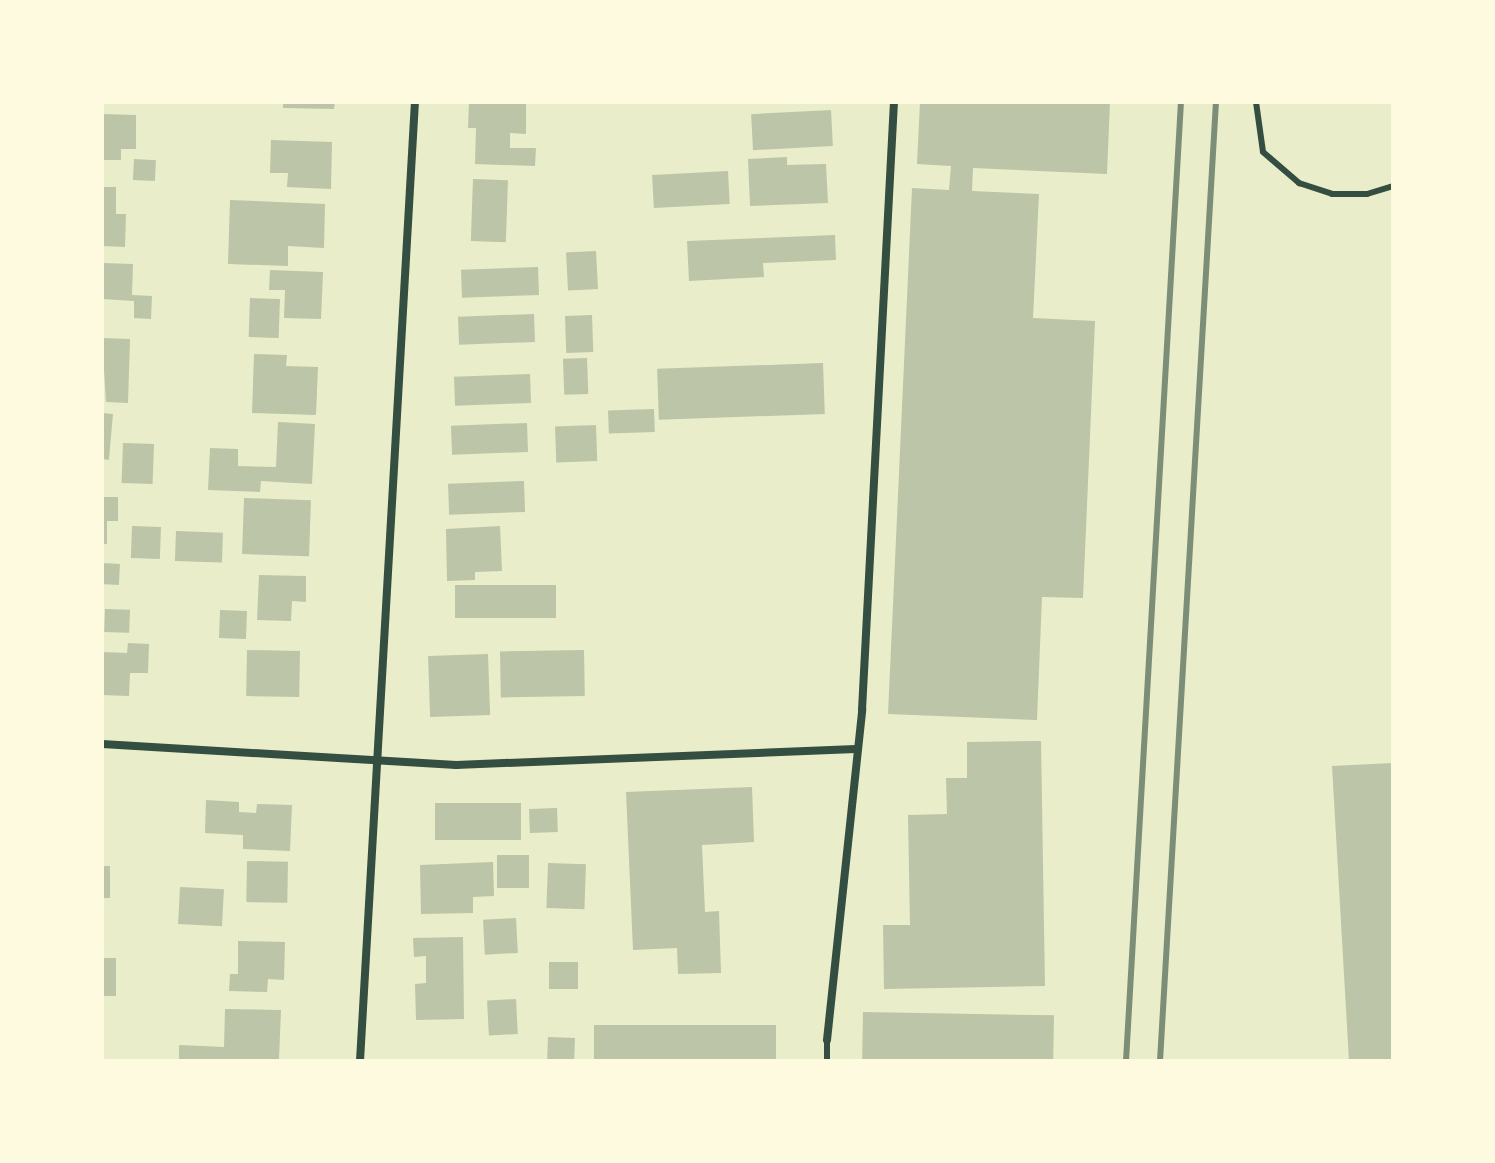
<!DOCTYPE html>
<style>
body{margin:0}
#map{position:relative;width:1495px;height:1163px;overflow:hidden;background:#e9edc9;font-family:Ubuntu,sans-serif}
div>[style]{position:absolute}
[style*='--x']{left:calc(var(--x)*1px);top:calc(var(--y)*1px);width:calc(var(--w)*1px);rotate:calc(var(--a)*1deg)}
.building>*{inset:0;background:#bcc5a7;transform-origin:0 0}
.service>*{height:6px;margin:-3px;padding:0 3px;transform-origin:3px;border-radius:3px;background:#344e41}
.minor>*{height:8px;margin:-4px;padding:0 4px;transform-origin:4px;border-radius:4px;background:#344e41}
.rail>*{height:6px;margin:-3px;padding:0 3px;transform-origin:3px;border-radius:3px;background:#7c8e77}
span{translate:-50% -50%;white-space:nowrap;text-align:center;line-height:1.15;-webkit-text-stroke:8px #fefae0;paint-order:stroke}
.frame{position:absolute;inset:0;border:104px solid #fefae0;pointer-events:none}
</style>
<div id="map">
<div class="building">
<div style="clip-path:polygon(283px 102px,335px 102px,334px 109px,283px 108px)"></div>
<div style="clip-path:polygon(469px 102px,526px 102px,526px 134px,510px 133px,510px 148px,536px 148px,535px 166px,475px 164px,476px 128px,468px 128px)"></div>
<div style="clip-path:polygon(920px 102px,1110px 102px,1107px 174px,973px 168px,972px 191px,1039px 194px,1033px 318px,1095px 321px,1083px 598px,1042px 597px,1037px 720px,888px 714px,912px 188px,949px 190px,951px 166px,917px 164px)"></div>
<div style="left:831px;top:110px;width:36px;height:80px;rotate:87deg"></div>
<div style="clip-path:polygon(102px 114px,136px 115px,136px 149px,121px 149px,121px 160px,102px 160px)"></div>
<div style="clip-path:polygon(271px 140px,332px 142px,331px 189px,287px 187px,288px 173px,270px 173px)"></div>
<div style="clip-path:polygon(787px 157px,787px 165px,826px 164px,828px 203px,750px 206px,748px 159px)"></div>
<div style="left:134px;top:159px;width:22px;height:21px;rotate:3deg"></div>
<div style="left:728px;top:171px;width:33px;height:76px;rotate:87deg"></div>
<div style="left:473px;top:179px;width:35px;height:62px;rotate:2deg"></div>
<div style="clip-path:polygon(102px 187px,116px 187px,116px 214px,126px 214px,125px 247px,102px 246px)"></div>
<div style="clip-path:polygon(230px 200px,325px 204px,324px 248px,288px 246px,288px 266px,228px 264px)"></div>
<div style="clip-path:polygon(835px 235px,836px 260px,763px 263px,764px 277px,689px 281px,687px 241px)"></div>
<div style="left:596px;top:251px;width:38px;height:30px;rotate:87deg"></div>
<div style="clip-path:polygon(102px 263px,133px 264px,132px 295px,152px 296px,151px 319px,134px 318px,134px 301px,102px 299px)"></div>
<div style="left:538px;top:267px;width:28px;height:77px;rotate:88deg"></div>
<div style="clip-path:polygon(270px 270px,323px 272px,321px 319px,284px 318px,285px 290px,269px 290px)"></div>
<div style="left:250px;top:298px;width:30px;height:39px;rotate:2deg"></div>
<div style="left:534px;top:314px;width:28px;height:76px;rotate:88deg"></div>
<div style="left:592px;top:315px;width:37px;height:27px;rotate:88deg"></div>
<div style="clip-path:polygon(102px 338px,130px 339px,128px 403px,106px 402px)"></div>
<div style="clip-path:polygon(254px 354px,287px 355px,286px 366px,318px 367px,316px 415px,252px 413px)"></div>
<div style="left:587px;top:358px;width:36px;height:24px;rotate:88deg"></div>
<div style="left:823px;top:363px;width:51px;height:166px;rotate:88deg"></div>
<div style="left:530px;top:374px;width:29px;height:76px;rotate:88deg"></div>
<div style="left:654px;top:409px;width:23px;height:46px;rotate:88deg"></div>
<div style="left:102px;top:413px;width:11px;height:46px;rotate:5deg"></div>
<div style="clip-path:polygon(278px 422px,315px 424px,312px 484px,261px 481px,260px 492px,208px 490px,210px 448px,238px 449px,238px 466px,276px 467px)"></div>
<div style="left:527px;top:423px;width:29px;height:76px;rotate:88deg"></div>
<div style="left:596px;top:425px;width:36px;height:41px;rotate:88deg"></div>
<div style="left:123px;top:443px;width:31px;height:40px;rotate:2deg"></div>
<div style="left:524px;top:481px;width:31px;height:76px;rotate:88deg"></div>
<div style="clip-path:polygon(102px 497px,118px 497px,118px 521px,107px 521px,107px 544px,102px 544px)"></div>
<div style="left:244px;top:498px;width:67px;height:56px;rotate:2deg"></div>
<div style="left:132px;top:526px;width:29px;height:32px;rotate:2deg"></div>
<div style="clip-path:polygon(500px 526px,502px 571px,475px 572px,475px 580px,447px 581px,446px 529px)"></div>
<div style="left:176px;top:531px;width:47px;height:30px;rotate:2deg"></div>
<div style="left:102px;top:563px;width:18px;height:21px;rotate:3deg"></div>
<div style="clip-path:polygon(259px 575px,306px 576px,306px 602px,292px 601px,291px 621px,257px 620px)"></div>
<div style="left:556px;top:585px;width:33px;height:101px;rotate:90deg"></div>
<div style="left:105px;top:609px;width:25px;height:23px;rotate:2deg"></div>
<div style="left:220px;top:610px;width:27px;height:28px;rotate:2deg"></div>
<div style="clip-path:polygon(128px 643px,149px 644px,148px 673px,130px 673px,129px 696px,102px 695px,102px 652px,127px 653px)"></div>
<div style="left:247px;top:650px;width:53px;height:46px;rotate:1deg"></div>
<div style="left:584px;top:650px;width:46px;height:84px;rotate:89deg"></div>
<div style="left:488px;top:654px;width:61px;height:60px;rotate:88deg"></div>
<div style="clip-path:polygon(1041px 741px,1045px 986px,884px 989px,883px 925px,910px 925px,908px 815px,947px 814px,946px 778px,967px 778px,967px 742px)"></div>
<div style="clip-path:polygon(1393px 763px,1393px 1061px,1349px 1061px,1332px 766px)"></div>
<div style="clip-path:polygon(752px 787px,754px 842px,702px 845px,705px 912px,719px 911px,721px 973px,678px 974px,677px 948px,633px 950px,626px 792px)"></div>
<div style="clip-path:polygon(206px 800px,239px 802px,239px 812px,256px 813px,257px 804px,292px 805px,290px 851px,243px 849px,243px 835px,205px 833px)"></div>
<div style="left:521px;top:803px;width:37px;height:86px;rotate:90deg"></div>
<div style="left:557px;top:808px;width:24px;height:28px;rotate:88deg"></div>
<div style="left:529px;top:855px;width:33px;height:32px;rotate:90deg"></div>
<div style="left:247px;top:861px;width:41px;height:41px;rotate:1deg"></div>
<div style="clip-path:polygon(493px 862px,494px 896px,473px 897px,473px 913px,421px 914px,420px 865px)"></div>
<div style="left:548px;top:863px;width:38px;height:45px;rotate:2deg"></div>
<div style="left:102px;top:866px;width:8px;height:32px"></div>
<div style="left:180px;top:887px;width:44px;height:37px;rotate:3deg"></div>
<div style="left:516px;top:918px;width:35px;height:33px;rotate:87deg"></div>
<div style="clip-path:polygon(463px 937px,464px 1019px,416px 1020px,415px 984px,426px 983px,426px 956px,414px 957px,413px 938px)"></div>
<div style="clip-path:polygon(238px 941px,285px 942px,284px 980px,268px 979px,267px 992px,229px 991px,230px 974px,238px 974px)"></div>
<div style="left:102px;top:958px;width:14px;height:38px"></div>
<div style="left:549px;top:962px;width:29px;height:27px"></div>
<div style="left:516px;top:999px;width:35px;height:29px;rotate:87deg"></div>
<div style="clip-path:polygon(225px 1009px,281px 1010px,279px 1059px,179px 1061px,179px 1045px,224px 1047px)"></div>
<div style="left:863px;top:1012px;width:191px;height:48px;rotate:1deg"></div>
<div style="left:776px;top:1025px;width:36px;height:182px;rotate:90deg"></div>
<div style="left:548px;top:1037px;width:27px;height:24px;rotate:2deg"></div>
</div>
<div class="service">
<div style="--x:1256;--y:102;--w:50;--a:82"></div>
<div style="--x:1263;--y:152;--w:48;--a:40.7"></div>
<div style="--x:1299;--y:183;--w:35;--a:18"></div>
<div style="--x:1332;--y:194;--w:35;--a:0"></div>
<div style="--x:1367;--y:194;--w:27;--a:-17"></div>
<div style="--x:827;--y:1061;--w:21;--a:-90"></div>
</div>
<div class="minor">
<div style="--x:102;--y:744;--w:355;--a:3.4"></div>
<div style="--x:456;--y:765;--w:400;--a:-2.3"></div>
<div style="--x:827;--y:1040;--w:332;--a:-83.9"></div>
<div style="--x:862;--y:710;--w:609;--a:-86.99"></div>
<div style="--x:360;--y:1061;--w:961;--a:-86.72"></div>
</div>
<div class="rail">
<div style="--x:1126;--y:1061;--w:961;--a:-86.72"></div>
<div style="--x:1160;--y:1061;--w:961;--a:-86.66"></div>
</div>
<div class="frame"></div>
</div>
